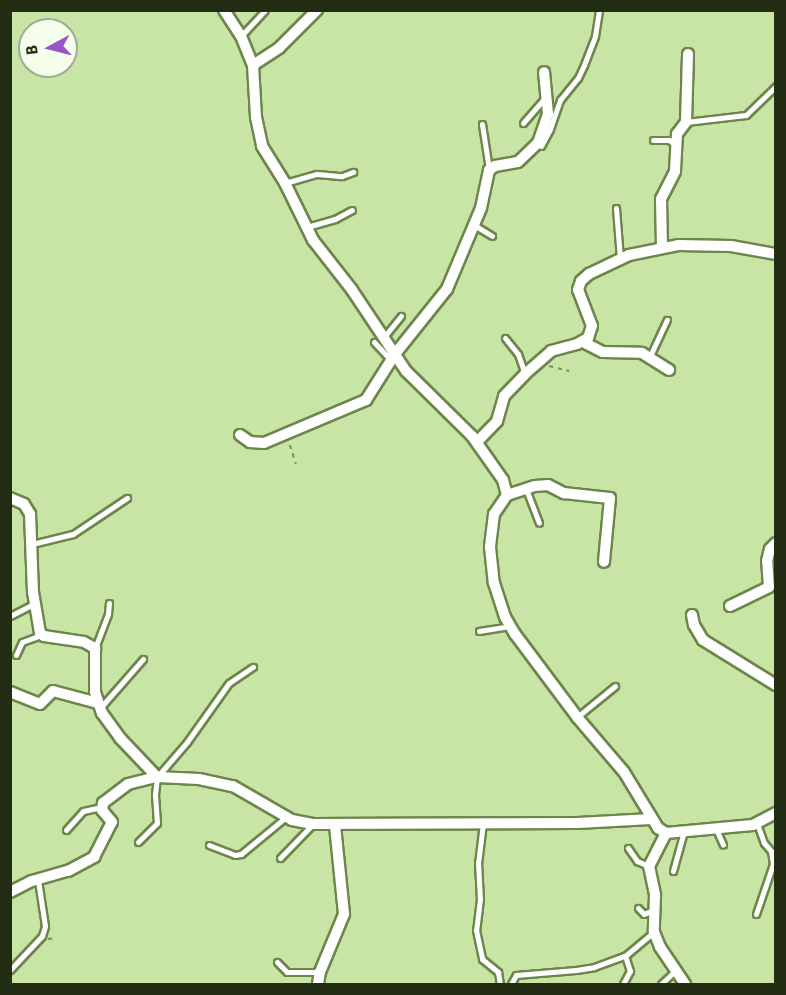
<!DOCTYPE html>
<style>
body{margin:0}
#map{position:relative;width:786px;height:995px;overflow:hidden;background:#c8e5a6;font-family:Signika,sans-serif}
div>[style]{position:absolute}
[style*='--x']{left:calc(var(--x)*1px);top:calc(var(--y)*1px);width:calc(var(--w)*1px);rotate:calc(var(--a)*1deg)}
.path>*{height:1.5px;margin-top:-0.75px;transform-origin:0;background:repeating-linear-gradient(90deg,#7a8f62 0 4.5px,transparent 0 9px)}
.roads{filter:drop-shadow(2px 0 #6c864b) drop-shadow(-2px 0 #6c864b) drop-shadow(0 2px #6c864b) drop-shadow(0 -2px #6c864b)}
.service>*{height:5px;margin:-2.5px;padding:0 2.5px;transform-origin:2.5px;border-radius:2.5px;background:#fff}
.minor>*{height:10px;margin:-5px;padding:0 5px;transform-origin:5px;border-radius:5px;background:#fff}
span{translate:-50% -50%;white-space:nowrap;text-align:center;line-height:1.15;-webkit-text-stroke:4.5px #f5feeb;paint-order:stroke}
.frame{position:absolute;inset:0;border:12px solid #222d14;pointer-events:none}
.north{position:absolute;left:18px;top:18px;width:60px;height:60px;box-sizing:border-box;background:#f5feeb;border:2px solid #a1aa95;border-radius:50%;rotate:263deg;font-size:16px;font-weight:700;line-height:24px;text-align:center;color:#222d14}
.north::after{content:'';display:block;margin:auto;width:21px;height:27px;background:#9855ca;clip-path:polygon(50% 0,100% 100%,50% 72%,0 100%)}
</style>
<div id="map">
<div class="path">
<div style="--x:549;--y:366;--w:21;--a:14"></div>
<div style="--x:290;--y:445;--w:20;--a:72"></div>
<div style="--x:48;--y:939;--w:9;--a:-6"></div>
</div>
<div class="roads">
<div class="service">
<div style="--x:241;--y:36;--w:35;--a:-47"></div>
<div style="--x:686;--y:122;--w:60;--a:-6.7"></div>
<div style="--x:746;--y:115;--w:42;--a:-44"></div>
<div style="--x:523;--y:123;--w:35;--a:-49"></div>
<div style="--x:482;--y:124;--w:46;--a:81.2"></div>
<div style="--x:653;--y:140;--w:16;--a:0"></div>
<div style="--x:669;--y:140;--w:9;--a:36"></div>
<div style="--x:541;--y:146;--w:19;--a:-62"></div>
<div style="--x:550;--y:129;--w:31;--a:-71"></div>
<div style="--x:560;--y:100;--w:28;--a:-51"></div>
<div style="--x:578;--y:78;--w:14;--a:-65"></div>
<div style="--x:584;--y:65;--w:31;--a:-69"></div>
<div style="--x:595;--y:36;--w:26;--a:-81"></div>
<div style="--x:285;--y:183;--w:33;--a:-16"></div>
<div style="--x:317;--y:174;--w:25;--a:5"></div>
<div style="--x:342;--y:176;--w:12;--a:-20"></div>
<div style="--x:616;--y:208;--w:51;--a:85.5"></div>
<div style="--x:474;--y:225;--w:21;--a:31"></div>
<div style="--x:307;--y:227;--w:29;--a:-16"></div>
<div style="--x:335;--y:219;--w:19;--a:-28"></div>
<div style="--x:384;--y:337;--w:27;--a:-51"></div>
<div style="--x:505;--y:338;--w:21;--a:51"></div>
<div style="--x:518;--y:354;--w:21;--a:71"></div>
<div style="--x:374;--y:342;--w:25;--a:47"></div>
<div style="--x:650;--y:356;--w:40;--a:-65"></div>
<div style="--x:526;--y:489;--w:36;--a:69"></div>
<div style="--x:32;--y:544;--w:42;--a:-13.7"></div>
<div style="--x:73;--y:534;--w:65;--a:-33.7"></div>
<div style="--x:10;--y:616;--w:28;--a:-27"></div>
<div style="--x:479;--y:631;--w:31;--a:-9"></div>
<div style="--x:95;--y:648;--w:36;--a:-69"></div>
<div style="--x:108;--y:614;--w:11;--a:-85"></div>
<div style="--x:16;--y:655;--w:14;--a:-65"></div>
<div style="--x:22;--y:642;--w:20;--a:-20"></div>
<div style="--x:101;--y:707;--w:64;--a:-48.8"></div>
<div style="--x:577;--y:717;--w:49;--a:-39.2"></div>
<div style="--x:483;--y:823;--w:39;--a:97"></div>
<div style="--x:478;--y:862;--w:37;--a:87"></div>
<div style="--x:480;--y:899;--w:31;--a:97"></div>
<div style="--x:476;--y:930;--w:30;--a:78"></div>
<div style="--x:482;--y:959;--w:21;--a:39"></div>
<div style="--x:498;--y:972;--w:12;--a:81"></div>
<div style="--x:716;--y:829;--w:17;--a:66"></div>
<div style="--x:66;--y:830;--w:25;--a:-48"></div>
<div style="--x:83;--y:811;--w:19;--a:-12"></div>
<div style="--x:138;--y:842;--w:27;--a:-45"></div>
<div style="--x:157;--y:823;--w:29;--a:-94"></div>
<div style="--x:155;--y:794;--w:17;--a:-83"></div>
<div style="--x:157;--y:777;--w:46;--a:-49.4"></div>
<div style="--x:187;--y:742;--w:72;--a:-54.6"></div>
<div style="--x:229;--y:683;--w:29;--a:-34"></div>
<div style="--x:209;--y:845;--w:28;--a:21"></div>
<div style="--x:235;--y:855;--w:6;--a:-9"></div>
<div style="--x:241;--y:854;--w:58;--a:-39.4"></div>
<div style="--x:628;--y:848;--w:16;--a:55"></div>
<div style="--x:637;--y:861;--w:13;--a:23"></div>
<div style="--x:280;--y:858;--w:46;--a:-45.9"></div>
<div style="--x:673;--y:871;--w:41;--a:-74.6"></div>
<div style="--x:638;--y:908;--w:8;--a:45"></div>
<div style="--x:644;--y:914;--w:10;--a:-24"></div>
<div style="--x:756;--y:914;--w:53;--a:-71.2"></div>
<div style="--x:773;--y:864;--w:13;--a:-99"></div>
<div style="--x:771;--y:851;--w:11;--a:-131"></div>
<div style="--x:764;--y:843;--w:20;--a:-110"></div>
<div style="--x:277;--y:962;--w:14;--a:45"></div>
<div style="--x:287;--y:972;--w:33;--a:0"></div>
<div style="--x:10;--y:970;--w:47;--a:-46.7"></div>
<div style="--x:42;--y:936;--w:10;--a:-73"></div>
<div style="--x:45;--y:926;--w:47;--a:-98.7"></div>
<div style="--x:511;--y:984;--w:10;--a:-61"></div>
<div style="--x:516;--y:975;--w:60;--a:-4.8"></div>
<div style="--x:576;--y:970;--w:18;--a:-9"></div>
<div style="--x:594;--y:967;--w:33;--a:-20"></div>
<div style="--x:623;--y:984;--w:15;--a:-62"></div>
<div style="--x:630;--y:971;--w:16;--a:-108"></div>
<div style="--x:625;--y:956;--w:38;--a:-40"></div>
<div style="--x:661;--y:984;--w:19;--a:-43"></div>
</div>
<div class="minor">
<div style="--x:224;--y:10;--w:31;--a:57"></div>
<div style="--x:241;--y:36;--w:31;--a:68"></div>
<div style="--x:253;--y:65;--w:52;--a:86.7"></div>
<div style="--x:256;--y:117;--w:30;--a:78"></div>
<div style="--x:262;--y:146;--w:44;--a:58.1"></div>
<div style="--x:285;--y:183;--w:64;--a:63.8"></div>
<div style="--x:313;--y:240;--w:63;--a:52"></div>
<div style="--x:352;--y:290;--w:97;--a:56.3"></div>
<div style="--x:406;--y:371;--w:93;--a:44.6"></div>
<div style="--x:472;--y:436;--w:54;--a:54.8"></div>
<div style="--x:503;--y:480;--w:16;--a:75"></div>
<div style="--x:507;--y:495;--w:23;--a:124"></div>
<div style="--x:494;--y:514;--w:33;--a:97"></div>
<div style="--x:490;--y:547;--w:36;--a:84"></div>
<div style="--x:494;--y:583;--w:36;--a:72"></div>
<div style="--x:505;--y:617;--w:20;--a:60"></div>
<div style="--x:515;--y:634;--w:104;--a:53.2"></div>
<div style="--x:577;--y:717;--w:72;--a:49.5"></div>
<div style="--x:624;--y:772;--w:66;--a:58.7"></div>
<div style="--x:658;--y:828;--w:9;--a:32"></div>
<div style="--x:666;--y:833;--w:87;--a:-5.3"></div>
<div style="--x:753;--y:825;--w:26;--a:-28"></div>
<div style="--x:253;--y:65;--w:31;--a:-33"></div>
<div style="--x:279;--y:48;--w:54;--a:-45"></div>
<div style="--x:662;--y:247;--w:48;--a:-91.2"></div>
<div style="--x:661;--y:199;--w:31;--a:-63"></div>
<div style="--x:675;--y:171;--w:37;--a:-87"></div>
<div style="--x:677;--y:134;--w:15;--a:-53"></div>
<div style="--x:686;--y:122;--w:68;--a:-88.3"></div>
<div style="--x:583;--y:342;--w:22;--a:27"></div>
<div style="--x:603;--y:352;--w:39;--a:1"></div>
<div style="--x:642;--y:353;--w:32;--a:32"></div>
<div style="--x:240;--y:435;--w:12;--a:35"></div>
<div style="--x:250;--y:442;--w:14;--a:4"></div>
<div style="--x:264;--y:443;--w:111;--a:-22.9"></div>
<div style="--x:366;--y:400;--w:54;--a:-57.8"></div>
<div style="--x:395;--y:354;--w:83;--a:-51.3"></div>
<div style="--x:447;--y:289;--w:88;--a:-67.2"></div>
<div style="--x:481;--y:208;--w:39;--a:-78"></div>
<div style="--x:489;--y:170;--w:7;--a:-34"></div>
<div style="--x:495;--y:166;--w:23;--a:-10"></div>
<div style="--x:518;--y:162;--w:28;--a:-44"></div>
<div style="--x:538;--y:143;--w:31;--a:-71"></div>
<div style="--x:548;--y:114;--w:42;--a:-95.4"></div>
<div style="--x:477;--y:442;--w:29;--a:-46"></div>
<div style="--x:497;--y:421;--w:26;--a:-74"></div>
<div style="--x:504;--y:396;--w:30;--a:-46"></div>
<div style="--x:525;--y:374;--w:35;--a:-41"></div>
<div style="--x:551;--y:351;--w:27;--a:-15"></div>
<div style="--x:577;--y:344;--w:13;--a:-29"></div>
<div style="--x:588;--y:338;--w:13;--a:-72"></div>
<div style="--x:592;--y:326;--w:39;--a:-111"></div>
<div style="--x:578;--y:290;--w:9;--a:-72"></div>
<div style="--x:581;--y:281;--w:11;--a:-41"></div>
<div style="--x:589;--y:274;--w:44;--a:-25.4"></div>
<div style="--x:629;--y:255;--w:50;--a:-11.5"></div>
<div style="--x:678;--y:245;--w:53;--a:1.1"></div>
<div style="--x:731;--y:246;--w:46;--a:10.1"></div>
<div style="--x:507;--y:495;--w:29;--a:-18"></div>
<div style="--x:535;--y:486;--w:13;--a:-4"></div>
<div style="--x:548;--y:485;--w:18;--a:27"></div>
<div style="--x:564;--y:493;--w:46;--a:6.2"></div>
<div style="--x:610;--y:498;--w:64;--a:95.4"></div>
<div style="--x:10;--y:498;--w:15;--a:23"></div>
<div style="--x:24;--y:504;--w:12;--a:59"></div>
<div style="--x:30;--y:514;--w:78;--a:87.8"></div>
<div style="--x:33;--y:592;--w:42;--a:80.3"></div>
<div style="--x:40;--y:633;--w:5;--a:37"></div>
<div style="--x:44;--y:636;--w:40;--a:8.5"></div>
<div style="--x:84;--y:642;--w:13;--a:29"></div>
<div style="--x:95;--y:648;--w:44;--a:90"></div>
<div style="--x:95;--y:692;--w:22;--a:72"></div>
<div style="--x:102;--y:713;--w:31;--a:54"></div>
<div style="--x:120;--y:738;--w:54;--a:46.5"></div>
<div style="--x:157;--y:777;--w:42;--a:2.7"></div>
<div style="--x:199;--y:779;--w:35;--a:12"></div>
<div style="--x:233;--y:786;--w:68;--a:30"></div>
<div style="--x:292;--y:820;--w:21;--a:11"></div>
<div style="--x:313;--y:824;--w:265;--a:-0.2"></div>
<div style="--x:578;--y:823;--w:73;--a:-3.1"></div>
<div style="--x:730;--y:606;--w:43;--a:-26"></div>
<div style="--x:769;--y:587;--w:26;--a:-94"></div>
<div style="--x:767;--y:561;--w:12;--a:-76"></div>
<div style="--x:770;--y:549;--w:8;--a:-45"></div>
<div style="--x:692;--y:615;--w:10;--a:79"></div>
<div style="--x:694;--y:625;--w:17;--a:59"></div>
<div style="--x:703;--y:640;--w:86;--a:31.7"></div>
<div style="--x:10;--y:692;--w:32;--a:22"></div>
<div style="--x:40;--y:704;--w:18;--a:-45"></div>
<div style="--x:53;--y:691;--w:47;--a:14.9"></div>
<div style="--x:666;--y:833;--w:37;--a:117"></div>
<div style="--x:649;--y:866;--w:30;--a:78"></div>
<div style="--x:655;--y:895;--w:37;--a:92"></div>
<div style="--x:654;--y:932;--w:16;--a:68"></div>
<div style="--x:660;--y:947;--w:45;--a:56"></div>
<div style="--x:10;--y:892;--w:25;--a:-27"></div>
<div style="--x:32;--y:881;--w:37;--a:-16"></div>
<div style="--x:68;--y:871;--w:30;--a:-28"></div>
<div style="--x:94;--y:857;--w:39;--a:-63"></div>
<div style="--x:112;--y:822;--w:16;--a:-130"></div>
<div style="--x:102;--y:810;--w:7;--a:-82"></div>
<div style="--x:103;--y:803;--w:31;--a:-37"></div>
<div style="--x:128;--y:784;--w:30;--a:-14"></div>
<div style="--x:318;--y:984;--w:12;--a:-81"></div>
<div style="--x:320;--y:972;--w:63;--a:-67.5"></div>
<div style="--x:344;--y:914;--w:89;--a:-95.8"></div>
</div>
</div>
<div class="frame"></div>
<div class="north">B</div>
</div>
